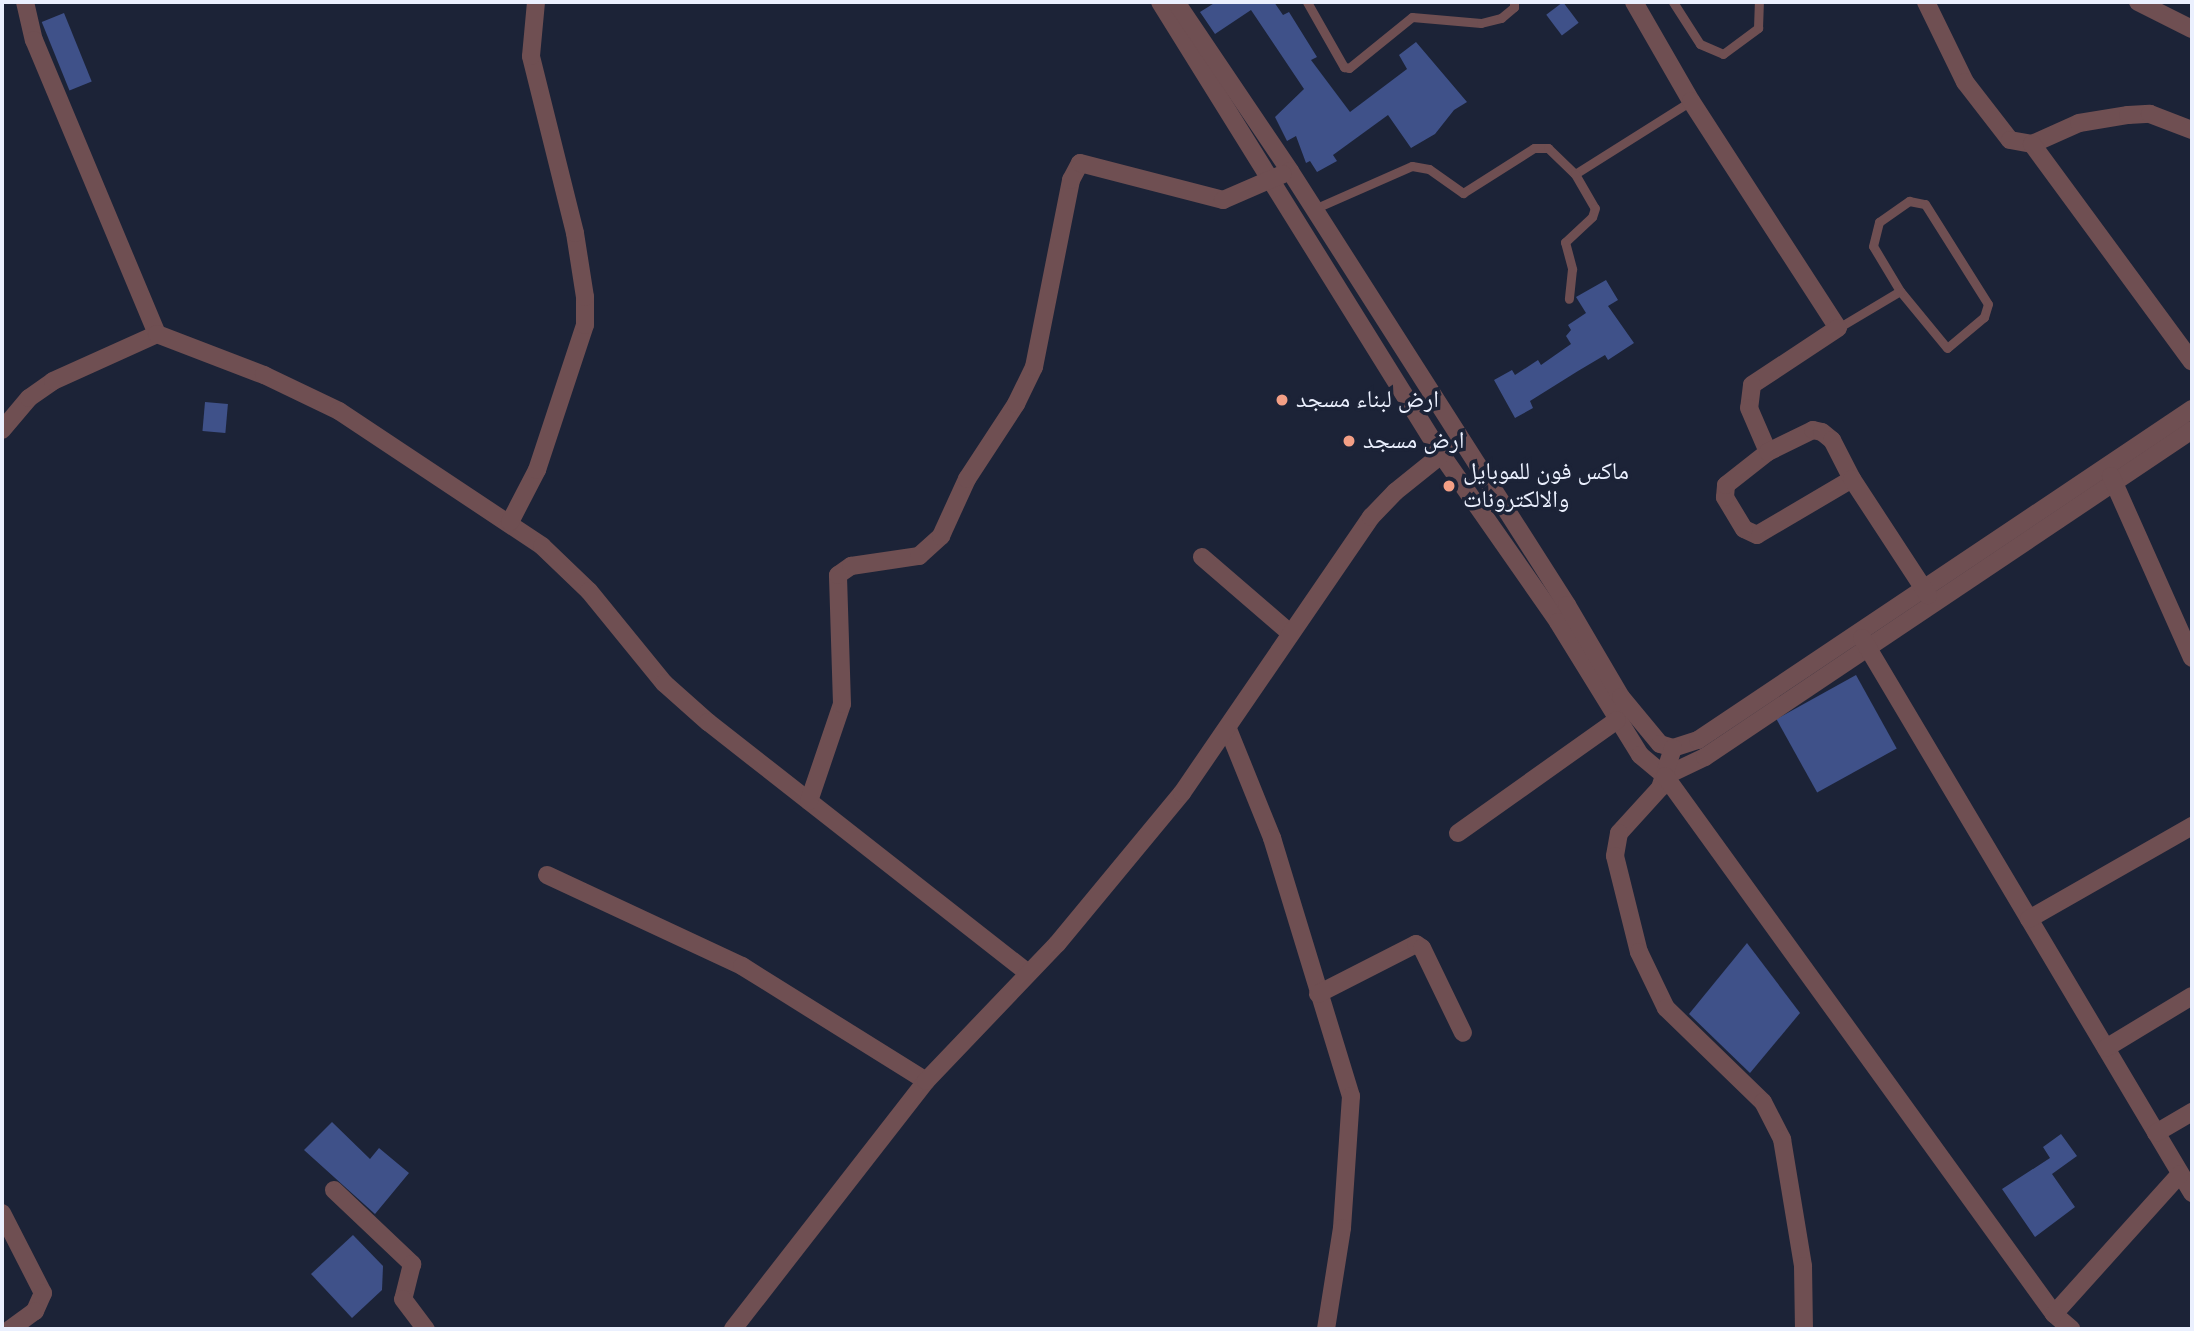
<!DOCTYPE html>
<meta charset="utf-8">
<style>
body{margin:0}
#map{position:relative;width:2194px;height:1331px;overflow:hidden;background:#1c2337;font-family:Roboto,"Noto Naskh Arabic",sans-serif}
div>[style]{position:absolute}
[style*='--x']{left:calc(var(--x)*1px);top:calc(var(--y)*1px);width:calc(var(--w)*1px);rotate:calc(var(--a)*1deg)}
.building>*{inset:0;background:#3f5189;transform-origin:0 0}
.service>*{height:9px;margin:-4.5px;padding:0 4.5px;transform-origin:4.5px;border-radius:4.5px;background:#6f4f52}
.minor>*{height:18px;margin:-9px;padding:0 9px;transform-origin:9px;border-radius:9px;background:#6f4f52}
.dots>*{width:19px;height:19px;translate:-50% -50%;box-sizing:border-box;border:4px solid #1c2337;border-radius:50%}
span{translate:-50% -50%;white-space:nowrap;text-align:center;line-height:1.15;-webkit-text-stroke:7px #1c2337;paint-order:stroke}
.poi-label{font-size:24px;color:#ebf0fe}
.left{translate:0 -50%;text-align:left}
.frame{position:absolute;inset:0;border:4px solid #ebf0fe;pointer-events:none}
</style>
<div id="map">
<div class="building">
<div style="clip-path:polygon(1216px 2px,1274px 2px,1283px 15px,1289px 12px,1317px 57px,1311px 60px,1350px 112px,1407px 69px,1399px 55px,1416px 42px,1467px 102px,1454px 110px,1435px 134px,1411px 148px,1388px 115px,1333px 155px,1337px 161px,1317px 172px,1310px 161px,1306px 163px,1296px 136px,1287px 141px,1275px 117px,1304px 89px,1251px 10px,1215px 34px,1200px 12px)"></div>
<div style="left:1563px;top:2px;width:26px;height:21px;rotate:53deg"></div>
<div style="left:64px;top:13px;width:74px;height:24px;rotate:68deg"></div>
<div style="clip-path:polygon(1606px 280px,1618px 300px,1608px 306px,1634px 343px,1608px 360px,1605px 355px,1578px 371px,1530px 401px,1533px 408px,1515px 418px,1494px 380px,1512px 370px,1515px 375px,1538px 360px,1541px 365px,1571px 344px,1566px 336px,1571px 330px,1568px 325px,1586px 313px,1576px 297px)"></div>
<div style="left:205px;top:402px;width:23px;height:29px;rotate:5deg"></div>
<div style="left:1856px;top:675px;width:84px;height:91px;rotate:61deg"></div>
<div style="clip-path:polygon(1747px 943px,1800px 1013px,1750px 1073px,1689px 1014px)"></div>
<div style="clip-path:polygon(332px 1122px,370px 1159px,379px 1148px,409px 1173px,375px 1214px,304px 1150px)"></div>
<div style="clip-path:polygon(2061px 1134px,2077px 1156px,2052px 1174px,2075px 1207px,2035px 1237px,2002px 1189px,2050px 1158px,2043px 1147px)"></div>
<div style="clip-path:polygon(353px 1235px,383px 1266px,382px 1290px,352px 1318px,311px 1274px)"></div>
</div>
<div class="service">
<div style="--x:1307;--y:2;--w:75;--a:60.4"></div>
<div style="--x:1344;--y:67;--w:5;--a:11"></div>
<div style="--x:1349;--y:68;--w:81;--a:-39"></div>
<div style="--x:1412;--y:17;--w:69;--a:5"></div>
<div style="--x:1481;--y:23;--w:21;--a:-14"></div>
<div style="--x:1501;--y:18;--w:17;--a:-40"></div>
<div style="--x:1514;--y:7;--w:5;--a:-90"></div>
<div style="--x:1673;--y:2;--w:50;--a:57.3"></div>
<div style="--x:1700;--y:44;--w:25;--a:23"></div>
<div style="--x:1723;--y:54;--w:44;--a:-36.6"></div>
<div style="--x:1758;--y:28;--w:26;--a:-88"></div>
<div style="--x:1575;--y:174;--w:137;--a:-32.2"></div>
<div style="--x:1909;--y:201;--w:16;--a:11"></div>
<div style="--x:1925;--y:204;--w:118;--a:57.8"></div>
<div style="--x:1988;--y:304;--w:14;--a:107"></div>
<div style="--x:1984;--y:317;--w:48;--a:140"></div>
<div style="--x:1947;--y:348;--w:74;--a:-129.5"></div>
<div style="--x:1900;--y:291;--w:52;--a:-121"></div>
<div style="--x:1873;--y:246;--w:25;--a:-76"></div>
<div style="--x:1879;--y:222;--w:37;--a:-35"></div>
<div style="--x:1314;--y:209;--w:107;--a:-23.7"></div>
<div style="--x:1412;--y:166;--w:17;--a:10"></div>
<div style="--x:1429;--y:169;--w:42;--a:35.2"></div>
<div style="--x:1463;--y:193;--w:84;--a:-32.4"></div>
<div style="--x:1534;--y:148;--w:14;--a:0"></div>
<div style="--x:1548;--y:148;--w:37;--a:44"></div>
<div style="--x:1575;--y:174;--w:39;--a:60"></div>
<div style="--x:1595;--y:208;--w:9;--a:108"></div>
<div style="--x:1592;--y:217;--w:37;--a:137"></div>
<div style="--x:1565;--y:242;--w:28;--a:75"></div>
<div style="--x:1572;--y:269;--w:30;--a:96"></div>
<div style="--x:1838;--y:328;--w:72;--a:-30.8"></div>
</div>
<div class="minor">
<div style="--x:25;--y:2;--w:39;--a:77"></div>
<div style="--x:34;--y:40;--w:319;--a:67.3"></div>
<div style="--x:1160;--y:2;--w:532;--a:58.13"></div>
<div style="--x:1441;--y:454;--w:205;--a:55.1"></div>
<div style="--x:1558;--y:622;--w:156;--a:58.3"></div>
<div style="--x:1640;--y:755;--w:33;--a:40"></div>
<div style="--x:1665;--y:776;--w:44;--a:-25.4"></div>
<div style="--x:1705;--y:757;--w:587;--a:-33.88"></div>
<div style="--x:1176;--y:2;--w:204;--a:56"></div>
<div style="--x:1290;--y:171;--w:515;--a:57.45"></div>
<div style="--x:1567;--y:605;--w:107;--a:59.6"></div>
<div style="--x:1621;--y:697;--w:61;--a:50.3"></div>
<div style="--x:1660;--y:744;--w:14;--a:17"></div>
<div style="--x:1673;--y:748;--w:26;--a:-18"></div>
<div style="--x:1698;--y:740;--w:595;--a:-33.82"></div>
<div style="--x:1634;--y:2;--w:114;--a:60.1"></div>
<div style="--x:1691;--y:101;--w:270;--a:57.1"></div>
<div style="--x:1838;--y:328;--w:103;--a:146.5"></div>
<div style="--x:1752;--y:385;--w:23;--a:97"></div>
<div style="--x:1749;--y:408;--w:48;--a:66.6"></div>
<div style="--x:1926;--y:2;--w:89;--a:64"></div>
<div style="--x:1965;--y:82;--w:73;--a:52.2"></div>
<div style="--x:2010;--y:140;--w:22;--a:10"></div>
<div style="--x:2032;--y:144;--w:51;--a:-24.1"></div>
<div style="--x:2079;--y:123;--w:50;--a:-9.3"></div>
<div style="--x:2128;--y:115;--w:22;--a:-3"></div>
<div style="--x:2150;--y:114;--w:45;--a:20.9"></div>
<div style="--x:2138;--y:2;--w:60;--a:26.6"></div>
<div style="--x:2032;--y:144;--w:270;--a:53.7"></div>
<div style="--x:2;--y:430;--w:42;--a:-49.8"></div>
<div style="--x:29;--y:398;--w:29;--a:-35"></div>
<div style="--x:53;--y:381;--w:114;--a:-24.3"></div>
<div style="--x:157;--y:334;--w:115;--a:21"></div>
<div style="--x:264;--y:375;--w:83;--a:25.6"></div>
<div style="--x:339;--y:411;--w:244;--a:33.6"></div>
<div style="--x:542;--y:546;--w:65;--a:43.8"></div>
<div style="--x:589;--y:591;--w:119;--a:50.8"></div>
<div style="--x:664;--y:683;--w:59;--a:41.6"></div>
<div style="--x:708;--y:722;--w:407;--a:38.1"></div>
<div style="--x:2111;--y:476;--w:199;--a:66"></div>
<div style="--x:1852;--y:479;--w:110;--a:149.5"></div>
<div style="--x:1757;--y:535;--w:14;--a:-155"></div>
<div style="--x:1744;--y:529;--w:37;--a:-121"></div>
<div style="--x:1725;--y:497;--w:12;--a:-85"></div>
<div style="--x:1726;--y:485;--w:53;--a:-38.2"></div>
<div style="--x:1768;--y:452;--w:50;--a:-26.1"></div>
<div style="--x:1813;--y:430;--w:9;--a:13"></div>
<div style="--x:1822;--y:432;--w:13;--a:39"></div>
<div style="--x:1832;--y:440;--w:44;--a:62.9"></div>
<div style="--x:1852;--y:479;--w:139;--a:56.8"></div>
<div style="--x:510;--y:522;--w:59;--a:-62.6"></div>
<div style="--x:537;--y:470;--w:153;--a:-71.7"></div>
<div style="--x:585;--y:325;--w:28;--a:-90"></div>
<div style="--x:585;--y:297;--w:65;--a:-98.9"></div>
<div style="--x:575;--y:233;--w:182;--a:-104"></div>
<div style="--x:531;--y:56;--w:54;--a:-84.7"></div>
<div style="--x:1202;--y:557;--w:116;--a:40.8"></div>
<div style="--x:1862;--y:638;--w:646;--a:59.26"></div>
<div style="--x:1228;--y:729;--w:118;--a:68"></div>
<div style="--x:1272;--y:838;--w:270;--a:73"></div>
<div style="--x:1351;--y:1096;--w:132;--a:93.9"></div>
<div style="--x:1342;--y:1228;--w:102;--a:99"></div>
<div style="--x:1673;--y:748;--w:42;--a:108"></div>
<div style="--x:1660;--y:788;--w:61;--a:132.3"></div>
<div style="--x:1619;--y:833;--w:23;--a:100"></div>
<div style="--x:1615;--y:856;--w:99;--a:76"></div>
<div style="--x:1639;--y:952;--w:62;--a:64.3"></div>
<div style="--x:1666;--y:1008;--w:135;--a:44.1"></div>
<div style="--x:1763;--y:1102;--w:42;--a:62.8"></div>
<div style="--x:1782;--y:1139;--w:129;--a:80.6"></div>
<div style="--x:1803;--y:1266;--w:63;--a:89.1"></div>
<div style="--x:1665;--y:776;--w:664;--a:54.13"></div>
<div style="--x:2054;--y:1314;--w:23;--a:41"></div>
<div style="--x:809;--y:801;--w:102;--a:-71.2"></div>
<div style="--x:842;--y:704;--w:129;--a:-91.8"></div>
<div style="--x:838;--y:575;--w:16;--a:-35"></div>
<div style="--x:851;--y:566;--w:69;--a:-8.4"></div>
<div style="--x:919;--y:556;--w:30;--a:-42"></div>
<div style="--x:941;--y:536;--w:63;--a:-65.5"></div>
<div style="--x:967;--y:479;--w:90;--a:-56.8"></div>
<div style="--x:1016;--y:404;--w:41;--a:-64.1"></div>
<div style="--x:1034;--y:367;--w:191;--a:-78.8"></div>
<div style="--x:1071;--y:180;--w:19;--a:-62"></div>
<div style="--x:1080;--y:163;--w:148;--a:14.5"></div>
<div style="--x:1223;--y:200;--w:65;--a:-23.4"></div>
<div style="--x:1458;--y:833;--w:195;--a:-35.4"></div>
<div style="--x:547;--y:875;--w:215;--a:25"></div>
<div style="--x:742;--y:966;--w:217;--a:32"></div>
<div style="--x:2029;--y:919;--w:188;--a:-29.7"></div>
<div style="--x:1318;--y:994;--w:110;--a:-27"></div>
<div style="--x:1416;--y:944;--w:7;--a:34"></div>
<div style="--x:1422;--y:948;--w:94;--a:64.2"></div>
<div style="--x:2106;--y:1048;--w:100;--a:-31.2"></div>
<div style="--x:2156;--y:1133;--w:42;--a:-30.3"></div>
<div style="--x:334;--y:1190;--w:108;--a:43.5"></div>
<div style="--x:412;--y:1264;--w:36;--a:104"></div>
<div style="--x:403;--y:1299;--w:38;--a:53"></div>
<div style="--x:2;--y:1213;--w:90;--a:62.9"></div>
<div style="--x:43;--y:1293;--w:20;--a:114"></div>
<div style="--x:35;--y:1311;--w:31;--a:144"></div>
<div style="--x:2054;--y:1314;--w:188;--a:-48"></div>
<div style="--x:733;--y:1329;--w:314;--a:-52.1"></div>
<div style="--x:926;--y:1081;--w:190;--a:-46.3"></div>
<div style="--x:1057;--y:944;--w:196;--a:-50.4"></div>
<div style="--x:1182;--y:793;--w:335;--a:-55.6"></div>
<div style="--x:1371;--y:517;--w:35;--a:-46"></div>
<div style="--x:1395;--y:492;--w:72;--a:-38.8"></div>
</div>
<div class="dots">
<div style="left:1282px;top:400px;background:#f39f85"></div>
<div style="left:1349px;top:441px;background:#f39f85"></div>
<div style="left:1449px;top:486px;background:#f39f85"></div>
</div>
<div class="poi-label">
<span class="left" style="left:1296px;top:400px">ارض لبناء مسجد</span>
<span class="left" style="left:1363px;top:441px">ارض مسجد</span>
<span class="left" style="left:1463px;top:486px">ماكس فون للموبايل<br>والالكترونات</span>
</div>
<div class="frame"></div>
</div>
